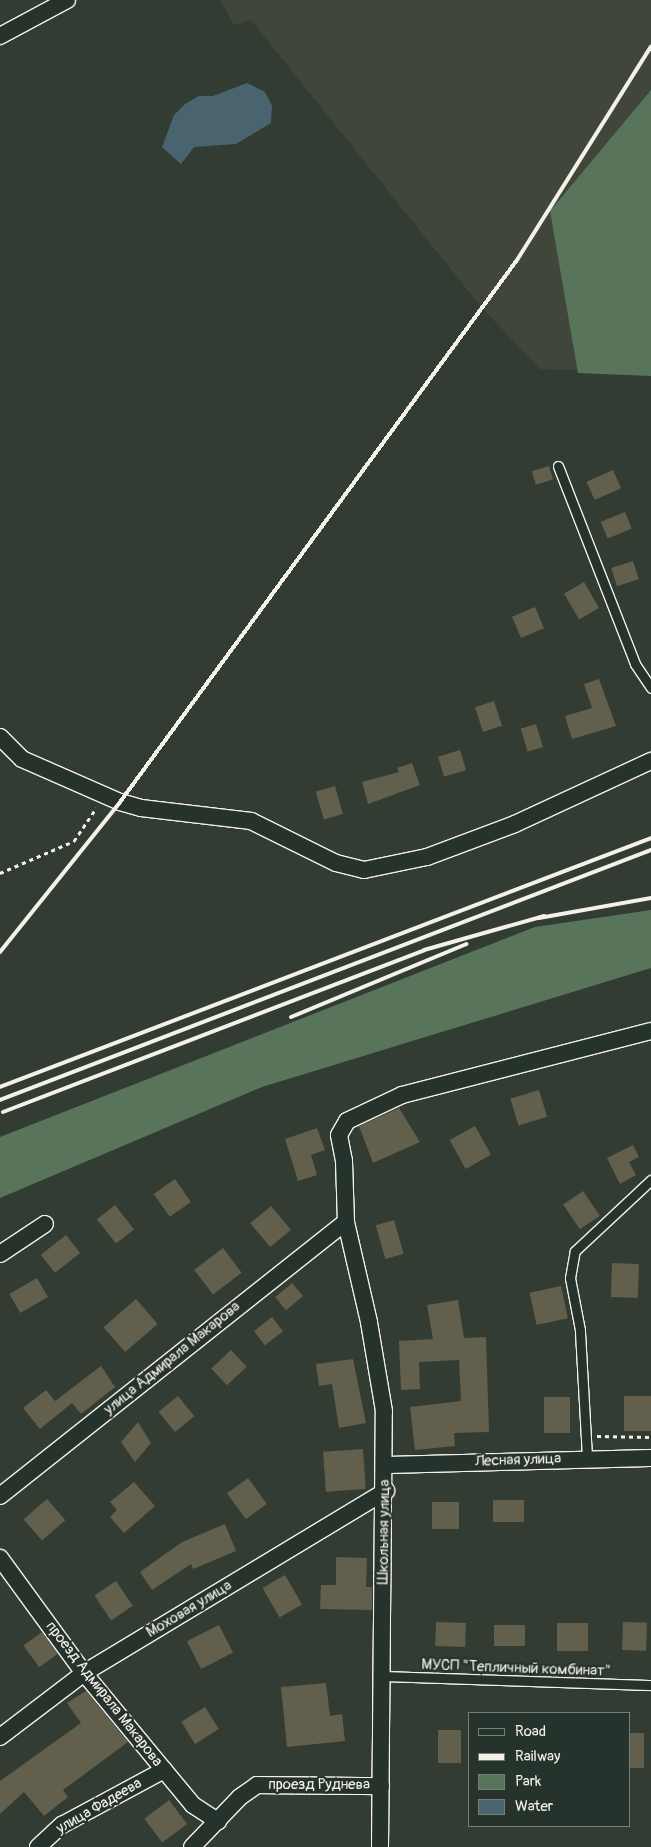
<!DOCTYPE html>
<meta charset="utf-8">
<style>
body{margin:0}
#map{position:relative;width:651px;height:1847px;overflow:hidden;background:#323c33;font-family:Pangolin,sans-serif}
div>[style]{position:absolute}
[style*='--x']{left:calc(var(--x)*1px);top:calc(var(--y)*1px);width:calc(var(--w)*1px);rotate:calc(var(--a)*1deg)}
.built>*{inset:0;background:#40463a}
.green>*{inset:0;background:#58755c}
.water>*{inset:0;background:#4a646f}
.building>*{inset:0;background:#625f4c;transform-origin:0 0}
.path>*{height:3px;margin-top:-1.5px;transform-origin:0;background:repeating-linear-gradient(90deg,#f4f1e8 0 4px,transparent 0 8px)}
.roads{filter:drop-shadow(1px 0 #f4f1e8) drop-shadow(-1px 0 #f4f1e8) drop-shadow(0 1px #f4f1e8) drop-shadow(0 -1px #f4f1e8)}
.lane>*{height:9px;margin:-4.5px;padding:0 4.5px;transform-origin:4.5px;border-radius:4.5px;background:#26332d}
.street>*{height:16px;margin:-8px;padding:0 8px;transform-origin:8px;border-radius:8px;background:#26332d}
.rail>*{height:4px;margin:-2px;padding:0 2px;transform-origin:2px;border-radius:2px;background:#f4f1e8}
span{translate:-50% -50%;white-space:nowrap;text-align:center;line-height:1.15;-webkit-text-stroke:4.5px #26332d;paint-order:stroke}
.street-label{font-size:15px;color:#f4f1e8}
.legend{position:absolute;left:468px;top:1712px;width:162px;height:115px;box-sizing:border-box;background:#26332d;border:1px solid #787f78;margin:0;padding:6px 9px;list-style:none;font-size:15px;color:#f4f1e8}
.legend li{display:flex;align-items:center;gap:10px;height:25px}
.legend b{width:25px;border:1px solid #787f78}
</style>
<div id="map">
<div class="built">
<div style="clip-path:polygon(220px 0,651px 0,651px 372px,540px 369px,482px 308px,251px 20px,234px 25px)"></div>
</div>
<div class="green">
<div style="clip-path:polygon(651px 90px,651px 376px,578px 373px,550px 211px)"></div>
<div style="clip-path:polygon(651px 910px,651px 968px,262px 1087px,0 1198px,0 1137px,535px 927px)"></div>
</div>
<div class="water">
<div style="clip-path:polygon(247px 83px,265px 92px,272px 106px,271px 123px,236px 144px,194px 147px,181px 164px,162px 147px,174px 115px,185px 104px,199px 96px,213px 96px)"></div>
</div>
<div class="building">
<div style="left:549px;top:466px;width:14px;height:18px;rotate:73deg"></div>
<div style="left:613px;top:470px;width:20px;height:29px;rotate:66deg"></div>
<div style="left:625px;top:512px;width:18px;height:26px;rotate:68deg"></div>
<div style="left:633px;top:561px;width:19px;height:23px;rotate:72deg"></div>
<div style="left:584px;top:582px;width:30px;height:23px;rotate:60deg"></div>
<div style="left:535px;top:607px;width:23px;height:25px;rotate:67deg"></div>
<div style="clip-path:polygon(599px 679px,616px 726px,572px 739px,565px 716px,592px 708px,584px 684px)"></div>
<div style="left:494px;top:701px;width:26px;height:20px;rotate:72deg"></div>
<div style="left:536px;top:724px;width:24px;height:16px;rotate:73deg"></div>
<div style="left:460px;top:750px;width:21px;height:23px;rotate:73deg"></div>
<div style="clip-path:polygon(412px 763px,420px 785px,368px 804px,362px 782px,399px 772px,397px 768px)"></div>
<div style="left:335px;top:786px;width:29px;height:20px;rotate:74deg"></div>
<div style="left:539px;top:1090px;width:28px;height:30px;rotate:73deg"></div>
<div style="clip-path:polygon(399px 1108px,420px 1142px,373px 1163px,359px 1126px)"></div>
<div style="left:475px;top:1126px;width:33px;height:29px;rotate:61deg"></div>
<div style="clip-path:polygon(317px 1128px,325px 1150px,311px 1155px,317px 1175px,298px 1181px,285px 1139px)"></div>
<div style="clip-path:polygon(633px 1145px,639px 1157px,629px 1162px,636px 1175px,620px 1184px,607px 1158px)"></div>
<div style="left:175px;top:1179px;width:28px;height:26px;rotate:55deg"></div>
<div style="left:583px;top:1191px;width:30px;height:24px;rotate:56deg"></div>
<div style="left:115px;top:1205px;width:31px;height:23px;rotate:52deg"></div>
<div style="left:271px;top:1206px;width:31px;height:27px;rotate:50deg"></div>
<div style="left:394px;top:1220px;width:35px;height:19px;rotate:74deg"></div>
<div style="left:66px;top:1235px;width:23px;height:32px;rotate:52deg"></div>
<div style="left:223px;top:1248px;width:31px;height:36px;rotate:53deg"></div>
<div style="left:612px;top:1263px;width:27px;height:34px;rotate:2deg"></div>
<div style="left:37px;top:1278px;width:22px;height:32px;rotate:60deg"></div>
<div style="left:292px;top:1283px;width:17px;height:22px;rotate:50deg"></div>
<div style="left:561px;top:1286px;width:33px;height:32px;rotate:78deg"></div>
<div style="left:136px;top:1299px;width:33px;height:43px;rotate:49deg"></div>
<div style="clip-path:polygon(458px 1300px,464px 1338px,486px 1337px,489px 1432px,454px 1433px,455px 1446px,415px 1450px,410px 1407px,461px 1401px,459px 1360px,419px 1362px,420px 1389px,401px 1390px,399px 1341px,433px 1339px,427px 1305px)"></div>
<div style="left:272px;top:1317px;width:18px;height:23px;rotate:52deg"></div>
<div style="left:231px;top:1350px;width:23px;height:27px;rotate:47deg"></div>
<div style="clip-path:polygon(353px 1359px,366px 1423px,339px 1428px,332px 1384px,319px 1386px,316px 1364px)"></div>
<div style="clip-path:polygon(101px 1366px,115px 1387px,81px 1414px,72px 1403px,40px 1429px,23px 1408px,46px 1390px,55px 1401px)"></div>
<div style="left:178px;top:1396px;width:26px;height:25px;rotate:51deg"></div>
<div style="left:624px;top:1396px;width:27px;height:35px"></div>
<div style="left:570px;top:1397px;width:36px;height:26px;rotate:90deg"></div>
<div style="clip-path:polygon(138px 1422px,151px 1443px,135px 1462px,121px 1442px)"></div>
<div style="left:363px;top:1449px;width:40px;height:40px;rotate:86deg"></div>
<div style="left:248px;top:1478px;width:32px;height:26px;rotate:54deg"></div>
<div style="clip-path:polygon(134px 1482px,155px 1506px,124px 1533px,110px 1517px,117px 1510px,110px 1502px)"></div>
<div style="left:47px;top:1499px;width:28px;height:31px;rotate:49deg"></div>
<div style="left:493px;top:1500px;width:31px;height:22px"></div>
<div style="left:432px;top:1502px;width:27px;height:27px"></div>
<div style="clip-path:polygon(225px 1524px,236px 1551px,193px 1569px,191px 1564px,152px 1590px,140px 1572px,182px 1542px)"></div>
<div style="clip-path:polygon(336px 1557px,367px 1558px,366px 1587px,372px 1587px,372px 1610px,320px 1609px,321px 1585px,336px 1585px)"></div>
<div style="left:285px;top:1575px;width:34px;height:26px;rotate:60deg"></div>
<div style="left:116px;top:1581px;width:30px;height:26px;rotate:56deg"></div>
<div style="left:436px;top:1622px;width:30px;height:24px;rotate:2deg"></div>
<div style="left:623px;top:1622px;width:24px;height:28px;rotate:2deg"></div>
<div style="left:557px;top:1623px;width:31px;height:28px"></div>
<div style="left:219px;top:1625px;width:31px;height:36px;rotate:63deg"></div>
<div style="left:494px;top:1625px;width:31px;height:21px"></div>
<div style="left:42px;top:1632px;width:27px;height:23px;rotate:54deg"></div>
<div style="clip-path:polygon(326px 1683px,330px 1716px,342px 1714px,345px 1741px,287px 1747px,281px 1687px)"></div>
<div style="clip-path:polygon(86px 1691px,128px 1742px,63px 1790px,68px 1797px,44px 1816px,24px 1792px,0 1814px,0 1781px,81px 1723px,67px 1703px)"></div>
<div style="left:205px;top:1707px;width:26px;height:28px;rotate:58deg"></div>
<div style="left:438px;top:1730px;width:23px;height:33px"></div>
<div style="left:630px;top:1733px;width:14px;height:35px"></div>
<div style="left:169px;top:1800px;width:30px;height:31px;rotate:53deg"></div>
</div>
<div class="path">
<div style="--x:0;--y:873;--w:81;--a:-23.4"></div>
<div style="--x:74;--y:841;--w:40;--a:-56"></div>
<div style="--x:597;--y:1436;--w:54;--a:1.1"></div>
</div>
<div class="roads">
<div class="lane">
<div style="--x:558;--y:466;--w:212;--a:68.7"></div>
<div style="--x:635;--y:664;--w:29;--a:56"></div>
<div style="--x:587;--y:1457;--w:127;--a:-93.2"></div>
<div style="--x:580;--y:1330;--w:53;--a:-100.9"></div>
<div style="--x:570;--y:1278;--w:27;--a:-80"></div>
<div style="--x:575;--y:1251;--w:104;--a:-43.1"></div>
<div style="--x:380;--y:1676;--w:271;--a:1.9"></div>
</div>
<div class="street">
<div style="--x:0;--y:36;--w:76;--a:-28.2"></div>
<div style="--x:0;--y:737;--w:31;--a:45"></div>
<div style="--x:22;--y:759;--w:107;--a:23.7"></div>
<div style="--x:120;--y:802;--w:22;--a:16"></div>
<div style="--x:141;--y:808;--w:111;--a:6.7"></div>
<div style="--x:251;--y:821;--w:95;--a:26.3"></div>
<div style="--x:336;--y:863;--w:29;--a:14"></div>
<div style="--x:364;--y:870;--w:64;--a:-11.7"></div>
<div style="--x:427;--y:857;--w:94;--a:-20.6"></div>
<div style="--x:515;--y:824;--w:150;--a:-24.9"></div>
<div style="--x:0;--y:1254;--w:54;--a:-33.7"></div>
<div style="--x:386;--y:1465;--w:265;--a:-1.5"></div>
<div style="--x:0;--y:1496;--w:441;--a:-38.4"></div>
<div style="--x:0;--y:1558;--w:142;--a:53.9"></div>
<div style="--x:84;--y:1673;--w:126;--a:50.5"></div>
<div style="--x:164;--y:1770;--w:45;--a:50.4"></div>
<div style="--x:193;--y:1805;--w:30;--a:33"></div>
<div style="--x:0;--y:1737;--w:106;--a:-37.3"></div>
<div style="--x:84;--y:1673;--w:353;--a:-31.1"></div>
<div style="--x:38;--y:1847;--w:33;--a:-43"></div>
<div style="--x:62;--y:1825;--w:116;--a:-28.3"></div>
<div style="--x:192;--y:1847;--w:69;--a:-46.2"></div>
<div style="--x:240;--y:1797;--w:21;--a:-35"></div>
<div style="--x:257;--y:1785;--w:124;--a:0.5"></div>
<div style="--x:380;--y:1847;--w:436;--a:-89.5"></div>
<div style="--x:384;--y:1411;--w:90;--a:-99.6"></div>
<div style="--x:369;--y:1322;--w:103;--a:-103"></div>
<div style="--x:346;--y:1222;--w:61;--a:-91.9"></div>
<div style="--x:344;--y:1161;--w:26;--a:-101"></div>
<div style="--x:339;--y:1135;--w:16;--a:-60"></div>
<div style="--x:347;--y:1121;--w:61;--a:-25.3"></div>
<div style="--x:402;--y:1095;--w:257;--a:-14.4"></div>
</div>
</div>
<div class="rail">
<div style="--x:539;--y:918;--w:114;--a:-10.1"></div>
<div style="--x:0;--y:952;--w:192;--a:-51.3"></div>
<div style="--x:120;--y:802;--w:672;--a:-53.78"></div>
<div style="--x:517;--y:260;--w:252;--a:-57.9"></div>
<div style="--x:291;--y:1017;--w:190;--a:-22.6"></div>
<div style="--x:0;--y:1087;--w:697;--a:-20.93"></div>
<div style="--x:0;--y:1100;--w:697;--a:-21.01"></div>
<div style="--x:3;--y:1112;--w:451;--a:-21"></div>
<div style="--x:424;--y:950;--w:125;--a:-15.8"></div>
</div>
<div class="street-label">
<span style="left:172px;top:1358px;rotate:-39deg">улица Адмирала Макарова</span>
<span style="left:518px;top:1460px;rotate:-2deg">Лесная улица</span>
<span style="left:384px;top:1532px;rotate:-89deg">Школьная улица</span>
<span style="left:189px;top:1609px;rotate:-31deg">Моховая улица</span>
<span style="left:516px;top:1668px;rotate:2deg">МУСП "Тепличный комбинат"</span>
<span style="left:104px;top:1694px;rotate:52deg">проезд Адмирала Макарова</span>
<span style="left:319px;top:1785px">проезд Руднева</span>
<span style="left:99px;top:1806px;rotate:-30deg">улица Фадеева</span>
</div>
<ul class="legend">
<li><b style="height:6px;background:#26332d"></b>Road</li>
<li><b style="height:6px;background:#f4f1e8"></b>Railway</li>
<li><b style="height:14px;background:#58755c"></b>Park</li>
<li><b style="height:14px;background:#4a646f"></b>Water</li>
</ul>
</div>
